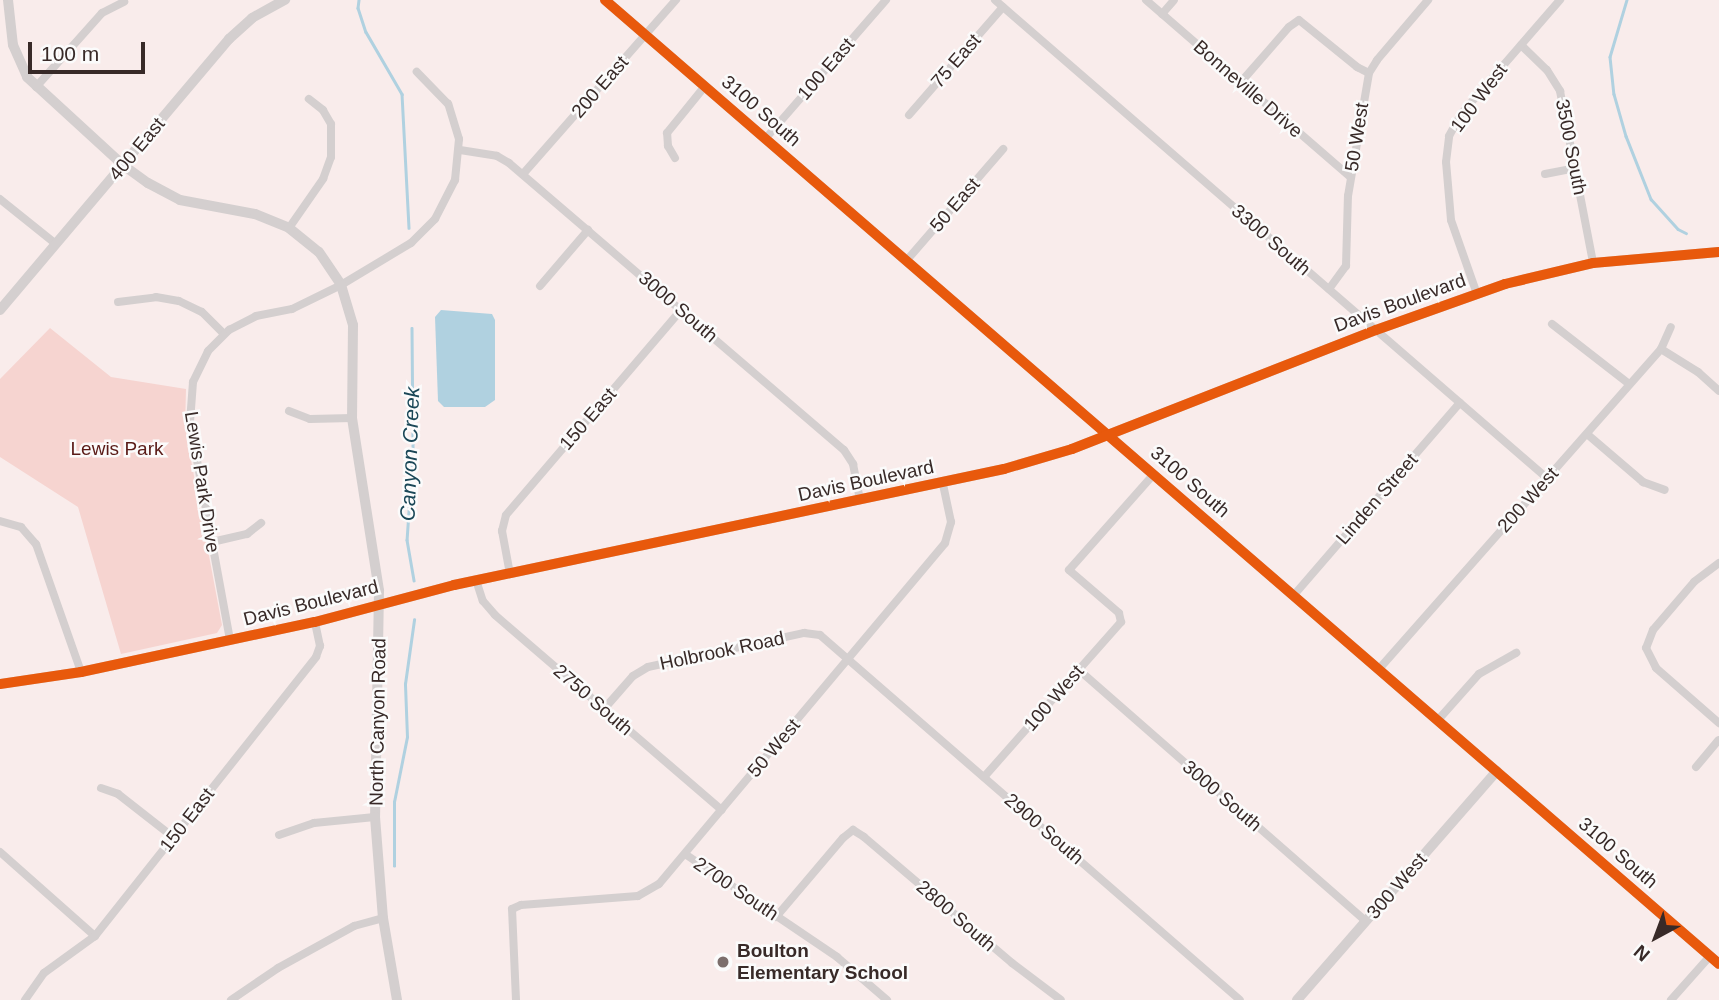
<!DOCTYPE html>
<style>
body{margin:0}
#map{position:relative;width:1719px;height:1000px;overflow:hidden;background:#f9eceb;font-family:Helvetica,sans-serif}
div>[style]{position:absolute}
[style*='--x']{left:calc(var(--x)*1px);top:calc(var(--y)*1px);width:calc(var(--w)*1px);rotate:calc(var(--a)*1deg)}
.green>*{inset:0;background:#f6d4d0}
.water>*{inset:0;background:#b0d1e0}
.stream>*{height:2.5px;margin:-1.25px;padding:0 1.25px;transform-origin:1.25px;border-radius:1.25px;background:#b0d1e0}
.minor>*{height:8px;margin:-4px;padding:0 4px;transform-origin:4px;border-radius:4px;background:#d4cfcf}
.tertiary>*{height:10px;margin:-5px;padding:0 5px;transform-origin:5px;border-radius:5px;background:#d4cfcf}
.cycleway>*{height:10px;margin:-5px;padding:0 5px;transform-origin:5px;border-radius:5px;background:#e8590c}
.dots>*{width:19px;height:19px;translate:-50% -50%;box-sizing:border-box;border:4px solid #fbfbfb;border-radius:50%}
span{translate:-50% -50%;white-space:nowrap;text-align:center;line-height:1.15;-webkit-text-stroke:5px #fbfbfb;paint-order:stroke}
.street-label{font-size:19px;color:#382a28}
.park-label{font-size:19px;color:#5a1b17}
.poi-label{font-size:19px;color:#382a28;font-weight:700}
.left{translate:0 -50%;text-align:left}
.water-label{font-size:21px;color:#1a4757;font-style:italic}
.north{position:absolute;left:1621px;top:902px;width:70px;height:70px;-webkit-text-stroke:5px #fbfbfb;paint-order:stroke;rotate:221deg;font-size:19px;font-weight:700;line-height:28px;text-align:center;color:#382a28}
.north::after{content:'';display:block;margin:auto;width:24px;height:32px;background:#382a28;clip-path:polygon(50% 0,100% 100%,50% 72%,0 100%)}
.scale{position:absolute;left:28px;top:42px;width:117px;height:32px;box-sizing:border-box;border:4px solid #382a28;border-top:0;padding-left:9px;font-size:21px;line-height:24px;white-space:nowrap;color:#382a28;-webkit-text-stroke:5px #fbfbfb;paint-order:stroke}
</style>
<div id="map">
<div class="green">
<div style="clip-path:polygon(50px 328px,111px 377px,186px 389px,185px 428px,222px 625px,217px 633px,121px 654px,78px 507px,0 457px,0 379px)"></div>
</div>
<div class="water">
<div style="clip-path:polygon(441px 310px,492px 314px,495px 320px,495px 400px,485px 407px,444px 407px,438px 401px,435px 317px)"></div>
</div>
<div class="stream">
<div style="--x:359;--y:0;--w:8;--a:97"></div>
<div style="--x:358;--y:8;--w:25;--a:72"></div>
<div style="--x:366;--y:32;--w:72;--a:59.9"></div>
<div style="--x:402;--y:94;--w:134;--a:87"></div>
<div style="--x:1627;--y:0;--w:59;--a:106.6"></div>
<div style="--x:1610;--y:57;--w:37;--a:84"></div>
<div style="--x:1614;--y:94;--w:44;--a:74.1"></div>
<div style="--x:1626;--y:136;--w:68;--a:68.4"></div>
<div style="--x:1651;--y:199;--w:40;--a:48"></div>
<div style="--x:1678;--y:229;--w:9;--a:27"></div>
<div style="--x:412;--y:328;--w:125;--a:89.5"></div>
<div style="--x:413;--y:453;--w:87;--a:93.9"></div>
<div style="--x:407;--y:540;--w:41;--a:80.1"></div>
<div style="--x:394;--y:866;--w:64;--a:-90"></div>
<div style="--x:394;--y:802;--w:66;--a:-78.7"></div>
<div style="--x:407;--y:737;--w:53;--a:-92.2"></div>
<div style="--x:405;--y:684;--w:65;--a:-82"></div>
</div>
<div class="minor">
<div style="--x:995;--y:0;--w:732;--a:40.9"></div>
<div style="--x:1146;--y:0;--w:270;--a:40.9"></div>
<div style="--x:1162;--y:14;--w:18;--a:-49"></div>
<div style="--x:1521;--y:45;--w:36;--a:44"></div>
<div style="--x:1547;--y:70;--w:25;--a:58"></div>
<div style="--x:1560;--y:91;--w:175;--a:79.1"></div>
<div style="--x:1241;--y:82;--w:73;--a:-48.9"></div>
<div style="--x:1289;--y:27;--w:12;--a:-35"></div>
<div style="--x:1299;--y:20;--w:75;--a:39"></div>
<div style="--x:1357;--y:67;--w:13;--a:27"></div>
<div style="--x:36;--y:87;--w:99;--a:-48.3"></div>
<div style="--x:102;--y:13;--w:25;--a:-27"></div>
<div style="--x:909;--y:115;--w:143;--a:-49"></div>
<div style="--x:766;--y:138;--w:183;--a:-49"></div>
<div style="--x:460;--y:150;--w:37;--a:9"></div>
<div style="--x:497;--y:156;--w:14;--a:30"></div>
<div style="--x:509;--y:163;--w:441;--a:40.6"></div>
<div style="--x:844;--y:450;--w:17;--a:57"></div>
<div style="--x:853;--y:464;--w:37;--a:79"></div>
<div style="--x:675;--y:158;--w:14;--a:-120"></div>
<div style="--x:668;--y:146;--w:13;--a:-94"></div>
<div style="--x:667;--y:133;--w:60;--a:-51"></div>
<div style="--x:523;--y:174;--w:232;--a:-48.7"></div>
<div style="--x:1545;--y:174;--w:31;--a:-11"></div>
<div style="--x:0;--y:199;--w:72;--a:38.8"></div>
<div style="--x:289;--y:228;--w:60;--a:-55.2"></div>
<div style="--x:323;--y:179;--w:23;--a:-70"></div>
<div style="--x:331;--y:157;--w:33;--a:-90"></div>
<div style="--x:331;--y:124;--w:16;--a:-120"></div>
<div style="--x:323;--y:110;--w:18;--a:-142"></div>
<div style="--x:907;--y:260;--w:147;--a:-49.1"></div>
<div style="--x:540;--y:286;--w:74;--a:-49.4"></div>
<div style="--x:1329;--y:289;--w:29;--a:-54"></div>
<div style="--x:1346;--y:266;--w:70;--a:-88.4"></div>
<div style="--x:1348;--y:196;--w:125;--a:-80.3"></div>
<div style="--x:1369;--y:73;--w:15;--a:-58"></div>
<div style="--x:1377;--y:60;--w:79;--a:-49.6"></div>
<div style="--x:1477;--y:294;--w:78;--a:-109.4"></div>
<div style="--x:1451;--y:220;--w:58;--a:-94.9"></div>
<div style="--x:1446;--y:162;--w:26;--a:-83"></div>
<div style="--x:1449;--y:136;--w:26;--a:-61"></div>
<div style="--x:1462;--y:113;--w:150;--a:-49.1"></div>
<div style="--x:118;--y:302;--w:38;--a:-7"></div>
<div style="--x:156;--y:297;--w:23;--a:10"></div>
<div style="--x:179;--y:301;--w:25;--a:26"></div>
<div style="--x:202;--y:312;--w:31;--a:45"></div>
<div style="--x:1552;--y:324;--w:98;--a:37.9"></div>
<div style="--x:1661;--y:349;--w:44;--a:31.9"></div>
<div style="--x:1698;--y:372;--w:28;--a:42"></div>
<div style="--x:289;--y:411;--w:22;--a:21"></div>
<div style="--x:310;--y:419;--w:42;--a:-1.4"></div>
<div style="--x:1587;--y:434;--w:74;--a:40.6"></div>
<div style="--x:1643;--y:482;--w:23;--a:20"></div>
<div style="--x:0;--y:521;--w:22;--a:16"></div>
<div style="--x:21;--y:527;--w:23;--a:49"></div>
<div style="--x:36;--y:544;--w:136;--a:70.6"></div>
<div style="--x:212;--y:542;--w:36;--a:-13"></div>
<div style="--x:247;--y:534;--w:18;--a:-38"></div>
<div style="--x:1719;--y:563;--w:31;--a:143"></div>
<div style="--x:1694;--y:582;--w:63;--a:130.5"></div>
<div style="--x:1653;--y:630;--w:19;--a:111"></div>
<div style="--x:1646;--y:648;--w:22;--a:63"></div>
<div style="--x:1656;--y:668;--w:84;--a:41.1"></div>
<div style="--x:510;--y:574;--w:44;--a:-100.5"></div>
<div style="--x:502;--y:531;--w:16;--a:-76"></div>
<div style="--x:506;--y:515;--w:270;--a:-49.5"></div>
<div style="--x:476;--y:580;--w:22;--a:72"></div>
<div style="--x:483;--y:601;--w:18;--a:49"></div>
<div style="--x:495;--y:615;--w:299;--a:40.7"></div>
<div style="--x:1294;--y:595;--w:254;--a:-49.2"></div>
<div style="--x:230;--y:640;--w:222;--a:-100.4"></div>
<div style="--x:190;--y:422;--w:40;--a:-85.7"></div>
<div style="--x:193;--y:382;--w:34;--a:-64"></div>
<div style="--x:208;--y:351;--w:30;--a:-45"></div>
<div style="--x:229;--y:330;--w:30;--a:-27"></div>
<div style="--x:256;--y:316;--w:37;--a:-11"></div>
<div style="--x:292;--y:309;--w:55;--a:-26.1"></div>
<div style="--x:341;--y:285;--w:82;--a:-31"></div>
<div style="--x:411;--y:243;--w:34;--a:-45"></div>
<div style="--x:435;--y:219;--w:44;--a:-62.9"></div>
<div style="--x:455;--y:180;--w:41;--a:-84.4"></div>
<div style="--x:459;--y:139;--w:37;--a:-107"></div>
<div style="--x:448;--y:104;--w:45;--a:-134.1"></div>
<div style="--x:1379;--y:669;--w:427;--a:-48.6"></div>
<div style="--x:1661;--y:349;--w:24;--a:-66"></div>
<div style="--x:1079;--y:670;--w:381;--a:41.2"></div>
<div style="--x:604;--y:709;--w:44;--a:-48.7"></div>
<div style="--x:633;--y:676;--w:17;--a:-31"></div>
<div style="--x:648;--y:667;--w:160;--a:-12.3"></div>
<div style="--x:804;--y:633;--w:16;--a:7"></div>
<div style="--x:820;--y:635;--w:556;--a:40.99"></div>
<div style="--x:1438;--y:720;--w:62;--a:-48.3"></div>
<div style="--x:1479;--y:674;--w:43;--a:-29.6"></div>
<div style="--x:1696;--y:767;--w:35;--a:-50"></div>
<div style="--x:984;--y:777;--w:207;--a:-48.5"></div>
<div style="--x:1121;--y:622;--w:9;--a:-103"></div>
<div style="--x:1119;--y:613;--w:66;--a:-139.3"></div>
<div style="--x:1069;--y:570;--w:128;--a:-48.5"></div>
<div style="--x:101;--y:788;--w:18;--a:19"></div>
<div style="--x:118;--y:794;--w:70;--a:38"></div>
<div style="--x:279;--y:835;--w:37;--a:-19"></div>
<div style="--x:314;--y:823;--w:61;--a:-5.6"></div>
<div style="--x:0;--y:852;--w:127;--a:41.5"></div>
<div style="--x:685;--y:854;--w:184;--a:34.1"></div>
<div style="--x:837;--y:957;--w:66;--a:40.7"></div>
<div style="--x:776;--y:917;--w:104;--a:-49.7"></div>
<div style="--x:843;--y:838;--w:13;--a:-39"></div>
<div style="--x:853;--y:830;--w:13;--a:32"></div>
<div style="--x:864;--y:837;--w:194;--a:40.4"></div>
<div style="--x:1012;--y:963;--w:61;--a:37.1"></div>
<div style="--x:25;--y:1000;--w:33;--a:-55"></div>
<div style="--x:44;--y:973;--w:63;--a:-36"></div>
<div style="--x:95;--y:936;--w:356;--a:-51.6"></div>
<div style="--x:316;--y:657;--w:12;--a:-70"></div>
<div style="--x:320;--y:646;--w:25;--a:-102"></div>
<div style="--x:231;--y:1000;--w:57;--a:-34.2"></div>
<div style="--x:278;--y:968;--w:87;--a:-28.9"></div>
<div style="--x:354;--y:926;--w:30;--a:-15"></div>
<div style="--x:516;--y:1000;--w:91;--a:-92.5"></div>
<div style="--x:512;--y:909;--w:10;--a:-24"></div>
<div style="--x:521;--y:905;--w:117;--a:-4.4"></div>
<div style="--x:638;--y:896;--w:24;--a:-30"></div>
<div style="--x:659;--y:884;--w:445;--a:-50"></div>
<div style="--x:945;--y:543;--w:22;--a:-74"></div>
<div style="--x:951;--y:522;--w:40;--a:-102"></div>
<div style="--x:1671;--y:1000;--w:59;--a:-48.4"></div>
</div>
<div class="tertiary">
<div style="--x:8;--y:0;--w:45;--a:83.7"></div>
<div style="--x:13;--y:45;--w:35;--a:66"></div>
<div style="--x:27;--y:77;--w:130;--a:42.5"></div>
<div style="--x:123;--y:165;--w:31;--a:36"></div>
<div style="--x:148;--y:183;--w:36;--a:28"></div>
<div style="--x:180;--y:200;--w:76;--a:10.6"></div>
<div style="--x:255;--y:214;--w:37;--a:22"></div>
<div style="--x:289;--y:228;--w:38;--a:39"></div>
<div style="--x:319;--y:252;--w:40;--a:56"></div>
<div style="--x:341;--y:285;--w:42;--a:73.3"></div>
<div style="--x:353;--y:325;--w:93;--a:90.6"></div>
<div style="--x:352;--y:418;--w:175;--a:81.1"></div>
<div style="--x:379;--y:591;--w:226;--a:91"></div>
<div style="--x:375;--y:817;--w:101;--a:85.5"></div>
<div style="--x:383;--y:918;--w:83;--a:80.3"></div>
<div style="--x:605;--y:0;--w:1473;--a:40.87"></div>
<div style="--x:0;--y:310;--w:355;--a:-49.8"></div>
<div style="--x:229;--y:39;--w:31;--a:-42"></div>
<div style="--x:252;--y:18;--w:38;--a:-29"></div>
<div style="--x:0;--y:684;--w:82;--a:-8.4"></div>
<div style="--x:81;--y:672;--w:239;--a:-12.1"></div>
<div style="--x:315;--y:622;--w:144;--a:-14.9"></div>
<div style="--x:454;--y:585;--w:562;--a:-11.91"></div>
<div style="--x:1004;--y:469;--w:71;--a:-16.4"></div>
<div style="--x:1072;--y:449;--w:326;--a:-21.4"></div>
<div style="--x:1376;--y:330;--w:137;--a:-19.6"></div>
<div style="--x:1505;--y:284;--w:90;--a:-13.4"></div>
<div style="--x:1593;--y:263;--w:126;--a:-5"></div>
<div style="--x:1297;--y:1000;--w:304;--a:-48.9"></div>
</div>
<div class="cycleway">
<div style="--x:605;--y:0;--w:1473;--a:40.87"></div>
<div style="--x:0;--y:684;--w:82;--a:-8.4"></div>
<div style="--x:81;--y:672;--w:239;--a:-12.1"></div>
<div style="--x:315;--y:622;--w:144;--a:-14.9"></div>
<div style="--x:454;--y:585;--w:562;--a:-11.91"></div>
<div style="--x:1004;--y:469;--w:71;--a:-16.4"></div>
<div style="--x:1072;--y:449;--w:326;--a:-21.4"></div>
<div style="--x:1376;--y:330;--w:137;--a:-19.6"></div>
<div style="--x:1505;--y:284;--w:90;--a:-13.4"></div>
<div style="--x:1593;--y:263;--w:126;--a:-5"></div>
</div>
<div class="dots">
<div style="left:723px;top:962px;background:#7c6e6c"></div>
</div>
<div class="street-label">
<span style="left:956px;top:61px;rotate:-49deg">75 East</span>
<span style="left:826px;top:69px;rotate:-49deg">100 East</span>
<span style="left:600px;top:87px;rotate:-49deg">200 East</span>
<span style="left:1248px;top:89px;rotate:41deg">Bonneville Drive</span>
<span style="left:1479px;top:98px;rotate:-53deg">100 West</span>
<span style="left:761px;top:111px;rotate:41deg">3100 South</span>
<span style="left:1357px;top:137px;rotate:-81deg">50 West</span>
<span style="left:1571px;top:147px;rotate:79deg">3500 South</span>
<span style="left:137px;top:149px;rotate:-50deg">400 East</span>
<span style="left:955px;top:205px;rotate:-49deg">50 East</span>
<span style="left:1271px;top:240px;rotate:41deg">3300 South</span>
<span style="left:1400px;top:303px;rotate:-20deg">Davis Boulevard</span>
<span style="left:678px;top:307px;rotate:41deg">3000 South</span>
<span style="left:588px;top:419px;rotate:-49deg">150 East</span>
<span style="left:866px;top:481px;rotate:-12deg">Davis Boulevard</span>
<span style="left:202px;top:482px;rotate:81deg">Lewis Park Drive</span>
<span style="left:1190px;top:482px;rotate:41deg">3100 South</span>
<span style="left:1377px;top:499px;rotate:-49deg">Linden Street</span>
<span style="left:1528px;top:500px;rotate:-48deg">200 West</span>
<span style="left:311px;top:603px;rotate:-14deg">Davis Boulevard</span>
<span style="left:722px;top:651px;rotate:-12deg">Holbrook Road</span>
<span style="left:1054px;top:698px;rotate:-49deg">100 West</span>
<span style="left:593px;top:700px;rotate:41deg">2750 South</span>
<span style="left:378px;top:722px;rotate:-89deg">North Canyon Road</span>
<span style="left:774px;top:748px;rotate:-50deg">50 West</span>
<span style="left:1222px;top:796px;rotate:41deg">3000 South</span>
<span style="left:187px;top:820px;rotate:-52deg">150 East</span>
<span style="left:1044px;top:829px;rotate:41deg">2900 South</span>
<span style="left:1618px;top:853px;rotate:41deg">3100 South</span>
<span style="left:1397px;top:886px;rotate:-49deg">300 West</span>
<span style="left:736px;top:889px;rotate:34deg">2700 South</span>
<span style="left:956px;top:916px;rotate:41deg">2800 South</span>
</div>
<div class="park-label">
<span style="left:117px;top:449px">Lewis Park</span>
</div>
<div class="poi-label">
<span class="left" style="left:737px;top:962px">Boulton<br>Elementary School</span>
</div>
<div class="water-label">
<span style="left:410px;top:454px;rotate:-88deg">Canyon Creek</span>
</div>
<div class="north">N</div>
<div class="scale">100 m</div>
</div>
